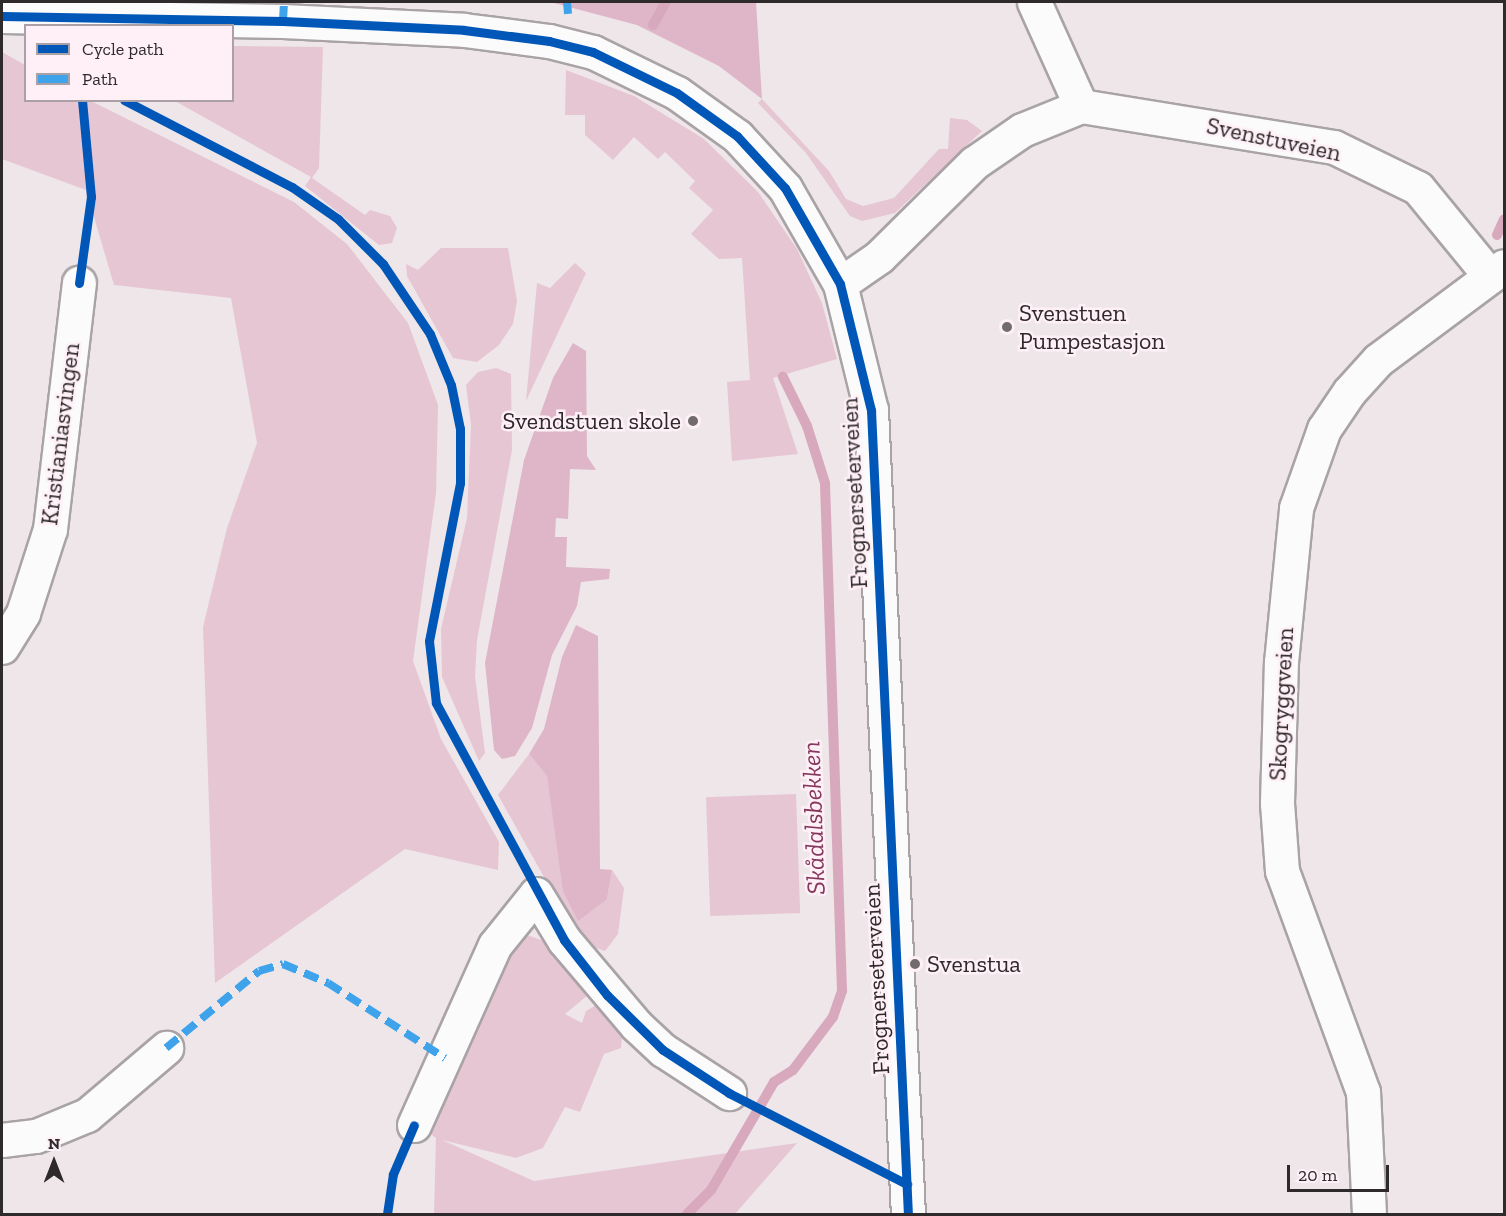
<!DOCTYPE html>
<meta charset="utf-8">
<style>
body{margin:0}
#map{position:relative;width:1506px;height:1216px;overflow:hidden;background:#eee6e9;font-family:"Zilla Slab",serif}
div>[style]{position:absolute}
[style*='--x']{left:calc(var(--x)*1px);top:calc(var(--y)*1px);width:calc(var(--w)*1px);rotate:calc(var(--a)*1deg)}
.green>*{inset:0;background:#e6c6d3;transform-origin:0 0}
.forest>*{inset:0;background:#deb6c7}
.stream>*{height:10px;margin:-5px;padding:0 5px;transform-origin:5px;border-radius:5px;background:#d8a8bc}
.roads{filter:drop-shadow(2px 0 #a9a3a6) drop-shadow(-2px 0 #a9a3a6) drop-shadow(0 2px #a9a3a6) drop-shadow(0 -2px #a9a3a6)}
.minor>*{height:33px;margin:-16.5px;padding:0 16.5px;transform-origin:16.5px;border-radius:16.5px;background:#fcfbfc}
.secondary>*{height:33px;margin:-16.5px;padding:0 16.5px;transform-origin:16.5px;border-radius:16.5px;background:#fcfbfc}
.quiet>*{height:8px;margin-top:-4px;transform-origin:0;background:repeating-linear-gradient(90deg,#3ea3eb 0 15px,transparent 0 23px)}
.cycleway>*{height:9px;margin:-4.5px;padding:0 4.5px;transform-origin:4.5px;border-radius:4.5px;background:#0057b8}
.dots>*{width:16px;height:16px;translate:-50% -50%;box-sizing:border-box;border:3px solid #fef0f6;border-radius:50%}
span{translate:-50% -50%;white-space:nowrap;text-align:center;line-height:1.15;-webkit-text-stroke:5px #fef0f6;paint-order:stroke}
.street-label{font-size:24px;color:#2e292b}
.poi-label{font-size:24px;color:#2e292b}
.left{translate:0 -50%;text-align:left}
.right{translate:-100% -50%;text-align:right}
.water-label{font-size:26px;color:#85375d;font-style:italic}
.frame{position:absolute;inset:0;border:3px solid #2e292b;pointer-events:none}
.legend{position:absolute;left:24px;top:24px;width:210px;height:78px;box-sizing:border-box;background:#fef0f6;border:2px solid #aba0a5;margin:0;padding:8px 10px;list-style:none;font-size:18px;color:#2e292b}
.legend li{display:flex;align-items:center;gap:12px;height:30px}
.legend b{width:30px;border:2px solid #aba0a5}
.north{position:absolute;left:24px;top:1132px;width:60px;height:60px;-webkit-text-stroke:4px #fef0f6;paint-order:stroke;rotate:0deg;font-size:16px;font-weight:700;line-height:24px;text-align:center;color:#2e292b}
.north::after{content:'';display:block;margin:auto;width:21px;height:27px;background:#2e292b;clip-path:polygon(50% 0,100% 100%,50% 72%,0 100%)}
.scale{position:absolute;left:1287px;top:1165px;width:102px;height:27px;box-sizing:border-box;border:3px solid #2e292b;border-top:0;padding-left:8px;font-size:18px;line-height:21px;white-space:nowrap;color:#2e292b;-webkit-text-stroke:4px #fef0f6;paint-order:stroke}
</style>
<div id="map">
<div class="green">
<div style="clip-path:polygon(233px 46px,323px 47px,319px 168px,312px 178px,365px 215px,370px 210px,390px 216px,397px 228px,392px 243px,379px 245px,305px 186px,311px 177px,175px 101px,232px 100px)"></div>
<div style="clip-path:polygon(2px 52px,25px 65px,26px 100px,91px 101px,294px 202px,347px 244px,408px 323px,438px 405px,436px 493px,413px 661px,441px 739px,499px 842px,498px 870px,405px 849px,215px 983px,203px 627px,227px 528px,257px 443px,231px 298px,114px 285px,86px 190px,2px 159px)"></div>
<div style="clip-path:polygon(566px 70px,634px 96px,704px 139px,758px 192px,797px 249px,822px 303px,837px 359px,773px 378px,798px 454px,732px 461px,727px 382px,750px 380px,742px 258px,719px 259px,691px 234px,713px 210px,689px 188px,695px 181px,665px 152px,658px 159px,634px 137px,613px 160px,585px 135px,585px 115px,565px 115px)"></div>
<div style="clip-path:polygon(762px 99px,829px 171px,846px 199px,863px 206px,894px 198px,939px 149px,948px 149px,950px 118px,967px 120px,982px 131px,895px 213px,862px 221px,850px 216px,806px 153px,758px 103px)"></div>
<div style="clip-path:polygon(441px 248px,508px 248px,517px 301px,513px 324px,499px 345px,477px 362px,453px 358px,407px 276px,406px 264px,418px 270px)"></div>
<div style="clip-path:polygon(575px 263px,586px 273px,526px 401px,537px 283px,550px 288px)"></div>
<div style="clip-path:polygon(496px 368px,511px 374px,512px 450px,477px 640px,475px 676px,485px 753px,479px 761px,442px 677px,441px 629px,467px 518px,471px 425px,466px 385px,478px 372px)"></div>
<div style="clip-path:polygon(529px 754px,547px 776px,557px 836px,607px 899px,612px 870px,624px 888px,618px 934px,605px 951px,588px 945px,572px 927px,498px 795px)"></div>
<div style="left:796px;top:794px;width:119px;height:90px;rotate:88deg"></div>
<div style="clip-path:polygon(524px 934px,544px 941px,588px 995px,565px 1014px,582px 1023px,586px 1011px,598px 1004px,622px 1034px,621px 1048px,604px 1054px,580px 1112px,565px 1107px,543px 1148px,516px 1158px,442px 1140px,534px 1181px,797px 1143px,735px 1214px,434px 1214px,436px 1138px,424px 1129px,505px 945px)"></div>
</div>
<div class="forest">
<div style="clip-path:polygon(550px 2px,756px 2px,762px 99px,719px 66px,637px 25px)"></div>
<div style="clip-path:polygon(573px 343px,586px 351px,587px 456px,596px 470px,570px 469px,568px 519px,556px 518px,555px 537px,567px 537px,566px 567px,610px 569px,609px 579px,581px 582px,577px 606px,552px 655px,532px 728px,515px 756px,502px 759px,494px 750px,485px 663px,524px 460px,553px 378px)"></div>
<div style="clip-path:polygon(576px 625px,598px 636px,600px 869px,612px 870px,607px 899px,578px 921px,563px 891px,547px 776px,529px 754px,544px 729px,562px 657px)"></div>
</div>
<div class="stream">
<div style="--x:653;--y:25;--w:26;--a:-61"></div>
<div style="--x:1497;--y:235;--w:17;--a:-66"></div>
<div style="--x:687;--y:1214;--w:34;--a:-45"></div>
<div style="--x:711;--y:1190;--w:125;--a:-59.7"></div>
<div style="--x:774;--y:1082;--w:22;--a:-32"></div>
<div style="--x:793;--y:1070;--w:66;--a:-53"></div>
<div style="--x:833;--y:1017;--w:28;--a:-71"></div>
<div style="--x:842;--y:991;--w:508;--a:-91.92"></div>
<div style="--x:825;--y:483;--w:60;--a:-107.5"></div>
<div style="--x:807;--y:426;--w:55;--a:-116.1"></div>
</div>
<div class="roads">
<div class="minor">
<div style="--x:1034;--y:2;--w:114;--a:65.7"></div>
<div style="--x:840;--y:284;--w:47;--a:-34.7"></div>
<div style="--x:879;--y:257;--w:134;--a:-44.7"></div>
<div style="--x:974;--y:163;--w:58;--a:-34.5"></div>
<div style="--x:1022;--y:130;--w:64;--a:-22.1"></div>
<div style="--x:1081;--y:106;--w:256;--a:9.2"></div>
<div style="--x:1334;--y:147;--w:93;--a:26"></div>
<div style="--x:1418;--y:188;--w:114;--a:50.7"></div>
<div style="--x:2;--y:647;--w:40;--a:-58"></div>
<div style="--x:23;--y:613;--w:88;--a:-72.2"></div>
<div style="--x:50;--y:529;--w:248;--a:-83.3"></div>
<div style="--x:414;--y:1125;--w:197;--a:-65.8"></div>
<div style="--x:495;--y:945;--w:65;--a:-51.2"></div>
<div style="--x:536;--y:894;--w:54;--a:58.7"></div>
<div style="--x:564;--y:940;--w:111;--a:49.7"></div>
<div style="--x:636;--y:1025;--w:37;--a:43"></div>
<div style="--x:663;--y:1050;--w:79;--a:33.1"></div>
<div style="--x:2;--y:1140;--w:34;--a:-7"></div>
<div style="--x:36;--y:1136;--w:55;--a:-22.4"></div>
<div style="--x:87;--y:1115;--w:104;--a:-40.3"></div>
<div style="--x:1369;--y:1214;--w:122;--a:-92.8"></div>
<div style="--x:1363;--y:1092;--w:235;--a:-110.1"></div>
<div style="--x:1282;--y:871;--w:68;--a:-94.2"></div>
<div style="--x:1277;--y:803;--w:141;--a:-88.4"></div>
<div style="--x:1281;--y:662;--w:155;--a:-84.4"></div>
<div style="--x:1296;--y:508;--w:84;--a:-70.5"></div>
<div style="--x:1324;--y:429;--w:45;--a:-56"></div>
<div style="--x:1349;--y:392;--w:43;--a:-47.8"></div>
<div style="--x:1378;--y:360;--w:157;--a:-36.7"></div>
</div>
<div class="secondary">
<div style="--x:2;--y:16;--w:281;--a:1"></div>
<div style="--x:283;--y:21;--w:181;--a:2.8"></div>
<div style="--x:464;--y:30;--w:86;--a:7.4"></div>
<div style="--x:549;--y:41;--w:45;--a:14"></div>
<div style="--x:593;--y:52;--w:93;--a:26"></div>
<div style="--x:677;--y:93;--w:74;--a:35.6"></div>
<div style="--x:737;--y:136;--w:71;--a:47.3"></div>
<div style="--x:785;--y:188;--w:111;--a:60.2"></div>
<div style="--x:840;--y:284;--w:130;--a:76.2"></div>
<div style="--x:871;--y:410;--w:805;--a:87.37"></div>
</div>
</div>
<div class="quiet">
<div style="--x:567;--y:2;--w:12;--a:85"></div>
<div style="--x:283;--y:21;--w:19;--a:-87"></div>
<div style="--x:166;--y:1048;--w:121;--a:-39.6"></div>
<div style="--x:259;--y:971;--w:25;--a:-16"></div>
<div style="--x:283;--y:964;--w:49;--a:22.9"></div>
<div style="--x:328;--y:983;--w:139;--a:32.7"></div>
</div>
<div class="cycleway">
<div style="--x:2;--y:16;--w:281;--a:1"></div>
<div style="--x:283;--y:21;--w:181;--a:2.8"></div>
<div style="--x:464;--y:30;--w:86;--a:7.4"></div>
<div style="--x:549;--y:41;--w:45;--a:14"></div>
<div style="--x:593;--y:52;--w:93;--a:26"></div>
<div style="--x:677;--y:93;--w:74;--a:35.6"></div>
<div style="--x:737;--y:136;--w:71;--a:47.3"></div>
<div style="--x:785;--y:188;--w:111;--a:60.2"></div>
<div style="--x:840;--y:284;--w:130;--a:76.2"></div>
<div style="--x:871;--y:410;--w:805;--a:87.37"></div>
<div style="--x:124;--y:100;--w:189;--a:27.4"></div>
<div style="--x:292;--y:187;--w:56;--a:34.8"></div>
<div style="--x:338;--y:219;--w:64;--a:45"></div>
<div style="--x:383;--y:264;--w:84;--a:56.1"></div>
<div style="--x:430;--y:334;--w:55;--a:67.6"></div>
<div style="--x:451;--y:385;--w:45;--a:78.4"></div>
<div style="--x:460;--y:429;--w:54;--a:90"></div>
<div style="--x:460;--y:483;--w:161;--a:101.1"></div>
<div style="--x:429;--y:641;--w:62;--a:83.6"></div>
<div style="--x:436;--y:703;--w:269;--a:61.6"></div>
<div style="--x:564;--y:940;--w:70;--a:52"></div>
<div style="--x:607;--y:995;--w:78;--a:44.5"></div>
<div style="--x:663;--y:1050;--w:79;--a:33.1"></div>
<div style="--x:729;--y:1093;--w:200;--a:27.1"></div>
<div style="--x:79;--y:283;--w:87;--a:-82.1"></div>
<div style="--x:91;--y:197;--w:97;--a:-95.3"></div>
<div style="--x:387;--y:1214;--w:40;--a:-81.5"></div>
<div style="--x:393;--y:1174;--w:53;--a:-66.8"></div>
</div>
<div class="dots">
<div style="left:1007px;top:327px;background:#716b6e"></div>
<div style="left:693px;top:421px;background:#716b6e"></div>
<div style="left:915px;top:964px;background:#716b6e"></div>
</div>
<div class="street-label">
<span style="left:1274px;top:139px;rotate:12deg">Svenstuveien</span>
<span style="left:60px;top:434px;rotate:-83deg">Kristianiasvingen</span>
<span style="left:854px;top:493px;rotate:-93deg">Frognerseterveien</span>
<span style="left:1281px;top:704px;rotate:-87deg">Skogryggveien</span>
<span style="left:876px;top:979px;rotate:-93deg">Frognerseterveien</span>
</div>
<div class="poi-label">
<span class="left" style="left:1019px;top:327px">Svenstuen<br>Pumpestasjon</span>
<span class="right" style="left:681px;top:421px">Svendstuen skole</span>
<span class="left" style="left:927px;top:964px">Svenstua</span>
</div>
<div class="water-label">
<span style="left:814px;top:818px;rotate:-92deg">Skådalsbekken</span>
</div>
<div class="frame"></div>
<ul class="legend">
<li><b style="height:8px;background:#0057b8"></b>Cycle path</li>
<li><b style="height:8px;background:#3ea3eb"></b>Path</li>
</ul>
<div class="north">N</div>
<div class="scale">20 m</div>
</div>
